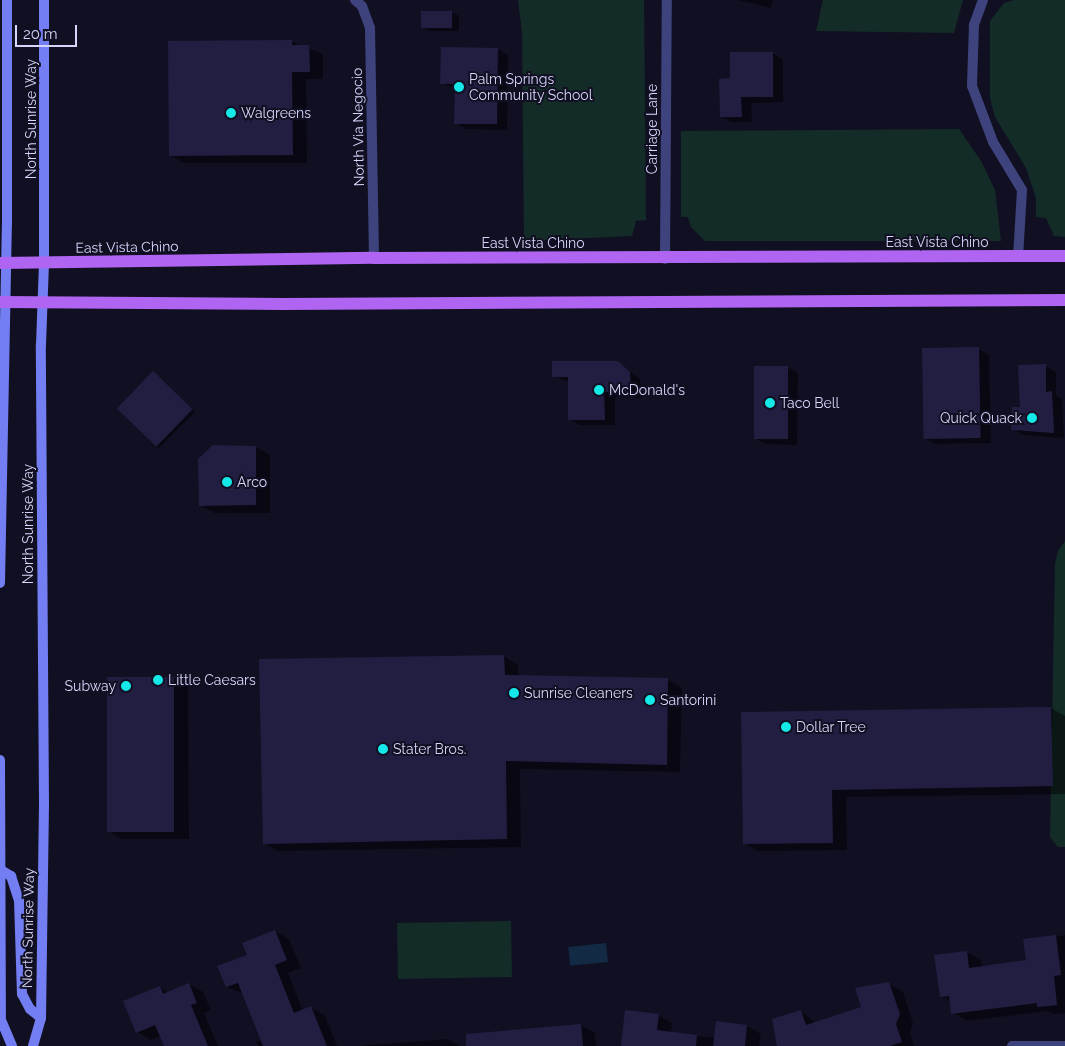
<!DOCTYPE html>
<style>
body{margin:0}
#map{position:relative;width:1065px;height:1046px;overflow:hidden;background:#111022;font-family:Raleway,sans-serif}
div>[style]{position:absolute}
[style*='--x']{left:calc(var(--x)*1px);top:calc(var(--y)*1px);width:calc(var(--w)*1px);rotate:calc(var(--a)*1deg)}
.green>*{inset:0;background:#132c28;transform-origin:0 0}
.water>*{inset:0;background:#122a44;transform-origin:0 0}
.shadow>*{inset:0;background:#0007}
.building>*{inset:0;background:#211e42;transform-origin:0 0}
.minor>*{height:10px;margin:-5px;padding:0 5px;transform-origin:5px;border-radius:5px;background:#3f437d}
.secondary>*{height:10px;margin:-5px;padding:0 5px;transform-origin:5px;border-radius:5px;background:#747ef3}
.primary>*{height:12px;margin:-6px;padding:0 6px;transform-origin:6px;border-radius:6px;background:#af65f2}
.dots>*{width:14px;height:14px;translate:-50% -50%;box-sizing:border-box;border:2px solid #111022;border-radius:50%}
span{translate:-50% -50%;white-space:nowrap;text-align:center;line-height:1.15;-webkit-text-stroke:4px #111022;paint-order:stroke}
.poi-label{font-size:14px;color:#d5d5fb}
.left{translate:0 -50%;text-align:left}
.right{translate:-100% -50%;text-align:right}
.street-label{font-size:14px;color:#d5d5fb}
.scale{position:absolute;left:15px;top:25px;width:62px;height:22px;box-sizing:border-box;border:2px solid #d5d5fb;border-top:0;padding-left:6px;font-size:15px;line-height:18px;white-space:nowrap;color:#d5d5fb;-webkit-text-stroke:4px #111022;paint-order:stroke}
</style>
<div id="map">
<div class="green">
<div style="clip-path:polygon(518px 0,644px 0,646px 220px,636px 221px,632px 236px,524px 241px,522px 33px)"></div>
<div style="clip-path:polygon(823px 0,963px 0,954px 33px,816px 31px)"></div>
<div style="clip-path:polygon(1014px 0,1065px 0,1065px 237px,1054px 236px,1046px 218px,1036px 217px,1036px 198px,1026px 168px,995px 117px,990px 98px,990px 21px,1004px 3px)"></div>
<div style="clip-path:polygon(959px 129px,981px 161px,995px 190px,1001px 241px,705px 241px,691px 227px,688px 217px,681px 217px,681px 131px)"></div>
<div style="clip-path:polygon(1065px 541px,1065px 847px,1058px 847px,1050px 837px,1055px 564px,1058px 551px)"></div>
<div style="left:511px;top:921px;width:56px;height:114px;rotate:89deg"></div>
</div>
<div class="water">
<div style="left:606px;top:943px;width:19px;height:38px;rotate:84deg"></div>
</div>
<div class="shadow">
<div style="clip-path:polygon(738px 0,773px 0,771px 8px)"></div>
<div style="clip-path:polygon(452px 12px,459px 16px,459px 31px,429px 31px,422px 27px)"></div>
<div style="clip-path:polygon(292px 42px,323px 54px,323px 79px,306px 79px,307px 163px,184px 163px,170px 155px)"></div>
<div style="clip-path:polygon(498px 49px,508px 55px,507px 130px,466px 129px,456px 123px,456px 89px,441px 83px)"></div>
<div style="clip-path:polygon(772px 53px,783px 59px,783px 102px,751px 103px,752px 122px,731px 122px,721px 116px,731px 80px)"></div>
<div style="clip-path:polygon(979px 349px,989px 355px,991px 443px,935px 444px,924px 438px)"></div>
<div style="clip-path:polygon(618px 362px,640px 379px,641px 398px,615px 397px,615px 425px,580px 425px,569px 419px,569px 382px,554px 376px)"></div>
<div style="clip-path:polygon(1045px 366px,1056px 372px,1056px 395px,1062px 399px,1064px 438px,1023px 435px,1013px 429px)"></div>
<div style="clip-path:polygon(787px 367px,798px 373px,797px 445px,765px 444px,754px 438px)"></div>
<div style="clip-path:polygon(153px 372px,195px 412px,159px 448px,156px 446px)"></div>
<div style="clip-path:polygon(256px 447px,270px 455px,270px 513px,214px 513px,200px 505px)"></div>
<div style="clip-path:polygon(504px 656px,518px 665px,518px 676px,668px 680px,682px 688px,680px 772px,520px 769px,521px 847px,278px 851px,264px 843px)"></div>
<div style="clip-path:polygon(174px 678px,188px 686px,189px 839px,122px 839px,108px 831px)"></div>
<div style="clip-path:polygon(1051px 708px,1065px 716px,1065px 794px,846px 797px,847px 850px,758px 851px,744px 843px,742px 713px)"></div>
<div style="clip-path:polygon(275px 931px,289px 939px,301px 968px,288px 973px,303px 1011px,311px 1007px,325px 1016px,337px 1046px,258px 1046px,256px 1042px,262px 1040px,244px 994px,227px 987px,248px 955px)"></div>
<div style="clip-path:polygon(1065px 935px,1065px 1013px,1053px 1014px,1047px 1011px,967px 1021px,953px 1013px,951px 1002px,941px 996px,967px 952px,981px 960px,982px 967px,1027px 961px,1025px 940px)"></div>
<div style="clip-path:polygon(189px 984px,203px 992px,211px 1010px,204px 1013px,218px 1046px,165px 1046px,161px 1036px,151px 1040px,137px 1032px,160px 987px,169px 993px)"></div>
<div style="clip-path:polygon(889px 984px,903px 992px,913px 1023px,910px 1032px,914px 1046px,779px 1046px,801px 1011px,816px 1023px,863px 1008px)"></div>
<div style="clip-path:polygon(658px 1015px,672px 1023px,671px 1033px,715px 1038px,747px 1026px,761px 1034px,759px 1046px,622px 1046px)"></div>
<div style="clip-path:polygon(580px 1025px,595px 1033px,596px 1046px,484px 1046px)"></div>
<div style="clip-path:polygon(447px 1039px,460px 1046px,358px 1046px)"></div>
</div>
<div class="building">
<div style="left:421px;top:11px;width:31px;height:17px"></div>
<div style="clip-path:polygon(292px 40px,292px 45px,309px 45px,310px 72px,292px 72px,293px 155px,169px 156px,168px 41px)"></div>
<div style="clip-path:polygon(441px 47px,498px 48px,497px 124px,454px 124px,455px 84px,440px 84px)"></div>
<div style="clip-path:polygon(730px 52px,773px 52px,773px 97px,741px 97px,742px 117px,720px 117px,719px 79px,730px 78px)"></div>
<div style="left:979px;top:347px;width:91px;height:57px;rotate:89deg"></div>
<div style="clip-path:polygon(552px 361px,618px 361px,630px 372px,631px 392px,604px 392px,605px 420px,568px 420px,568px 377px,552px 377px)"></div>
<div style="clip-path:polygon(1046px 364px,1046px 392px,1052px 391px,1054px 433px,1011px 430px,1012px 407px,1020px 407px,1018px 365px)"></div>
<div style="left:754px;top:366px;width:34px;height:73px"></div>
<div style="left:153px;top:371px;width:55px;height:52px;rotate:44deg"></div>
<div style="clip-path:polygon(213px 445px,256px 446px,256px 505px,199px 506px,198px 459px)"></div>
<div style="clip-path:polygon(504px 655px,505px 675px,668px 678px,667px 765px,506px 761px,507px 839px,263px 844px,259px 659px)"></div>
<div style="left:107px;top:677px;width:67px;height:155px"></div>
<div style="clip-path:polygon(1051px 707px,1053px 786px,832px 790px,833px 843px,743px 844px,741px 712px)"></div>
<div style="clip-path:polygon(275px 930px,287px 960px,275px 965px,294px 1013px,311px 1006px,327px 1046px,263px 1046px,238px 983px,226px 987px,217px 966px,247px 955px,242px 943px)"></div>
<div style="clip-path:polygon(1056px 935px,1061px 975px,1054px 976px,1057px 1005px,1037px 1007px,1037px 1003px,951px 1014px,949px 996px,940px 997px,934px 955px,967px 951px,969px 968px,1026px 960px,1023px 939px)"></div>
<div style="clip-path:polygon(889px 982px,900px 1014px,896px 1024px,902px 1042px,890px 1046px,777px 1046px,772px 1019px,801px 1010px,806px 1025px,861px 1007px,855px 988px)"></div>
<div style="clip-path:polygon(189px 983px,197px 1003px,191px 1005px,208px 1046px,164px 1046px,155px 1025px,136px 1033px,123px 1001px,160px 986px,163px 994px)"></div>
<div style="clip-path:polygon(625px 1010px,659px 1014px,657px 1030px,697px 1035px,696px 1046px,621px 1046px)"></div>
<div style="clip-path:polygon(716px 1021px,747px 1025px,745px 1046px,713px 1046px)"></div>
<div style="clip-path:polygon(581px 1024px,583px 1046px,466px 1046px,466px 1034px)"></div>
</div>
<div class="minor">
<div style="--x:355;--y:0;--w:9;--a:41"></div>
<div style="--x:362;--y:6;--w:23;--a:70"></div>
<div style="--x:370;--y:28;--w:230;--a:89"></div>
<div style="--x:983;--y:0;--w:27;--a:110"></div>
<div style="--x:974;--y:25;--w:61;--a:91.9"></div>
<div style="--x:972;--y:86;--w:60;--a:69.4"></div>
<div style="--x:993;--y:142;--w:56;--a:58.9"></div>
<div style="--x:1022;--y:190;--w:67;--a:93.4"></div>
<div style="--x:665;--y:259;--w:259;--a:-89.6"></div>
<div style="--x:1012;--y:1046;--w:53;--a:0"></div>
</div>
<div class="secondary">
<div style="--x:0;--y:583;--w:359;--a:-88.9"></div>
<div style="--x:7;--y:224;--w:224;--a:-90"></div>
<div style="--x:0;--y:760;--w:260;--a:89.8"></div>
<div style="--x:1;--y:1020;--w:28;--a:67"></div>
<div style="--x:1;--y:870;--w:12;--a:31"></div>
<div style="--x:11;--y:876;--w:25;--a:72"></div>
<div style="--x:19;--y:900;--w:94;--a:88.2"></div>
<div style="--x:22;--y:994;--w:17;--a:62"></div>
<div style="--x:30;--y:1009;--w:14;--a:39"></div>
<div style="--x:33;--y:1046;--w:29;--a:-74"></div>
<div style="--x:41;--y:1018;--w:214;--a:-89.2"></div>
<div style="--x:44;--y:804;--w:459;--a:-90.4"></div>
<div style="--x:41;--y:345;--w:81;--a:-87.9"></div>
<div style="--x:44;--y:264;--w:264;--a:-90"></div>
</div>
<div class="primary">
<div style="--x:0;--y:263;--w:374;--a:-0.8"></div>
<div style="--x:374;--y:258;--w:691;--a:-0.17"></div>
<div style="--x:0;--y:302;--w:282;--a:0.4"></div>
<div style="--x:282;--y:304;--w:783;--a:-0.29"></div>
</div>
<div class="dots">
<div style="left:459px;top:87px;background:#14e8e8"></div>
<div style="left:231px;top:113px;background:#14e8e8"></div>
<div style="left:599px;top:390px;background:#14e8e8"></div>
<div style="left:770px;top:403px;background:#14e8e8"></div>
<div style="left:1032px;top:418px;background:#14e8e8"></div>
<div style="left:227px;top:482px;background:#14e8e8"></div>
<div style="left:158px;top:680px;background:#14e8e8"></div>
<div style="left:126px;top:686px;background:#14e8e8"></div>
<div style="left:514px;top:693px;background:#14e8e8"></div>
<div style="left:650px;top:700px;background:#14e8e8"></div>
<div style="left:786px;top:727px;background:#14e8e8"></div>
<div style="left:383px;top:749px;background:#14e8e8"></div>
</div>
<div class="poi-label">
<span class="left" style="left:469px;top:87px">Palm Springs<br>Community School</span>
<span class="left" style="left:241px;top:113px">Walgreens</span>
<span class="left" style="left:609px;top:390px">McDonald's</span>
<span class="left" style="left:780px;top:403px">Taco Bell</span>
<span class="right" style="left:1022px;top:418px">Quick Quack</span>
<span class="left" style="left:237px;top:482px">Arco</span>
<span class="left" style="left:168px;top:680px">Little Caesars</span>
<span class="right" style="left:116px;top:686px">Subway</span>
<span class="left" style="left:524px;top:693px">Sunrise Cleaners</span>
<span class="left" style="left:660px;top:700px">Santorini</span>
<span class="left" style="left:796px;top:727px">Dollar Tree</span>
<span class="left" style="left:393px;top:749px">Stater Bros.</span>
</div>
<div class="street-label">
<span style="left:31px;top:119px;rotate:-90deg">North Sunrise Way</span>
<span style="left:358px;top:127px;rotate:-91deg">North Via Negocio</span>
<span style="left:652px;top:129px;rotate:-90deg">Carriage Lane</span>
<span style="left:937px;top:242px">East Vista Chino</span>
<span style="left:533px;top:243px">East Vista Chino</span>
<span style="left:127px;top:247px;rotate:-1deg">East Vista Chino</span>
<span style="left:28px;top:524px;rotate:-90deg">North Sunrise Way</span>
<span style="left:28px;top:928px;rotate:-89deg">North Sunrise Way</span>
</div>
<div class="scale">20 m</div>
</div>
